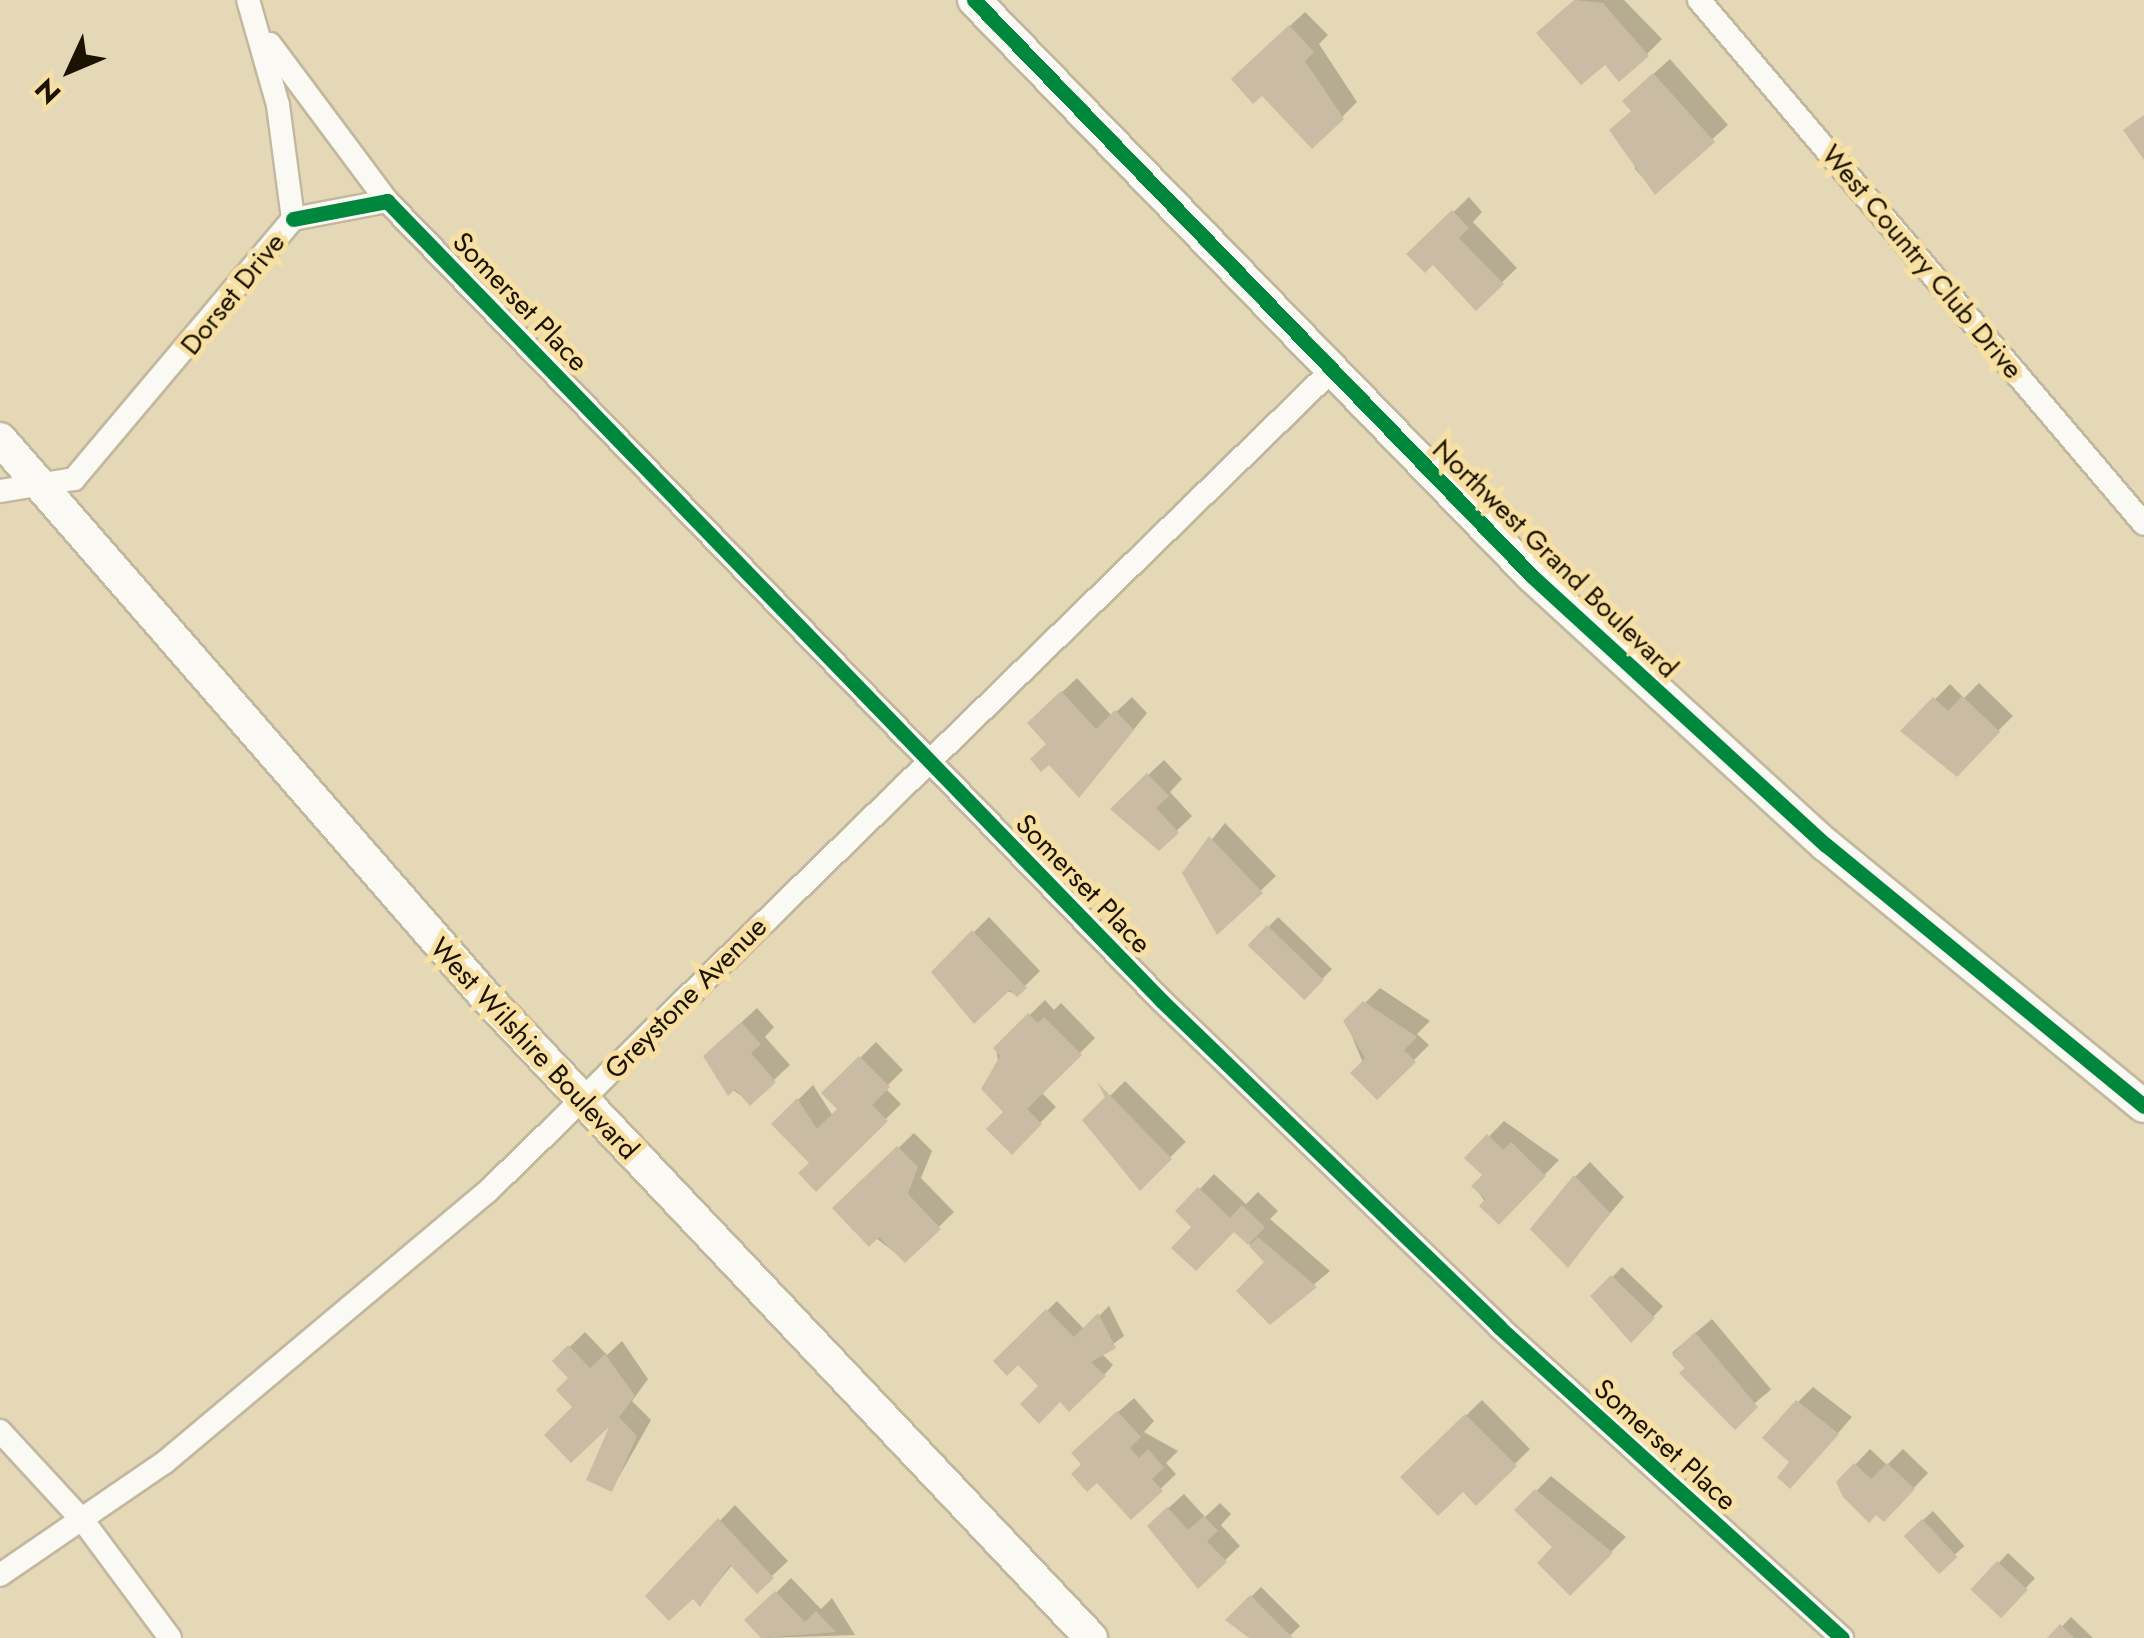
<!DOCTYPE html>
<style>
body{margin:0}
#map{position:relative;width:2144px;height:1638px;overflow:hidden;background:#e4d8b7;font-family:Jost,sans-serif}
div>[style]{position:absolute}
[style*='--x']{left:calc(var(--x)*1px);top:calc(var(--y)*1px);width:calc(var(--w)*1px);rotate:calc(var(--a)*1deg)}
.shadow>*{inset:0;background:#0003;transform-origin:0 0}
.building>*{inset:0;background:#cabca4;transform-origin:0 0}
.roads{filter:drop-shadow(2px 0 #c2b89e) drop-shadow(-2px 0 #c2b89e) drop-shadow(0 2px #c2b89e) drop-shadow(0 -2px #c2b89e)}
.street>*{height:22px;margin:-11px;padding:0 11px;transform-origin:11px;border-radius:11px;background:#fbf9f4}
.secondary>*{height:32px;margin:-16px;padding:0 16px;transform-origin:16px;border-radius:16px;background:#fbf9f4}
.cycleway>*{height:15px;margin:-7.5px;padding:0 7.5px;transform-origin:7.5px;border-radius:7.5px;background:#00873e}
span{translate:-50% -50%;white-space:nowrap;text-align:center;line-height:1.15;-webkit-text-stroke:10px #f8e0a3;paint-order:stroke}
.street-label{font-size:28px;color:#1b1300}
.north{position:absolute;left:20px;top:20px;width:100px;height:100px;-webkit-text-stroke:8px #f8e0a3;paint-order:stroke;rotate:226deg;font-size:28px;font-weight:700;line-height:40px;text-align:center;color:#1b1300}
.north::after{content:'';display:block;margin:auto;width:35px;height:45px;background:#1b1300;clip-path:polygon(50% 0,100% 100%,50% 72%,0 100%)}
</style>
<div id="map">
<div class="shadow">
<div style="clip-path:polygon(1575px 0,1624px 0,1662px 39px,1647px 54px,1554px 18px)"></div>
<div style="clip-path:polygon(1305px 12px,1328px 35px,1319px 44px,1357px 102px,1342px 117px,1262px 92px,1249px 64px)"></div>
<div style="clip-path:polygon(1670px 59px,1728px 125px,1655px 191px,1635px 169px,1634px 110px,1640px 86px)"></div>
<div style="clip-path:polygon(1469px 197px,1482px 212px,1473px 222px,1517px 268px,1476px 307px,1433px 261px,1410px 254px)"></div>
<div style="clip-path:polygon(1077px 678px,1112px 716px,1132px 697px,1147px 713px,1094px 779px,1049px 743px,1045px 708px)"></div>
<div style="clip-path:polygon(1979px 683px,2013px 716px,1956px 773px,1904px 731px,1950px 684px,1964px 698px)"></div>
<div style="clip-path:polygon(1164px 760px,1182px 779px,1170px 792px,1192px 816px,1159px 848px,1128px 794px)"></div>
<div style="clip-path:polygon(1225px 823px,1276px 876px,1218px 932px,1185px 873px)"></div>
<div style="clip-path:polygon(989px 917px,1040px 971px,1017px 994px,934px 972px)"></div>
<div style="left:1278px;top:917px;width:75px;height:38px;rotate:44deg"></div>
<div style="clip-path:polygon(1380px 988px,1430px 1021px,1417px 1034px,1429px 1045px,1377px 1097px,1346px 1022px)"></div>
<div style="clip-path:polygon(1045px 1000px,1054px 1010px,1061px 1003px,1095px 1038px,1041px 1092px,1056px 1107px,1012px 1151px,996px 1048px)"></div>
<div style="clip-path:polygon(757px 1008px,774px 1027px,765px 1037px,790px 1065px,750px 1102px,716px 1078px,721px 1041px)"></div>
<div style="clip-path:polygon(876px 1042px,903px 1070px,885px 1088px,901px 1104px,816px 1188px,812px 1162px,774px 1124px,813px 1085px,833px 1116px,840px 1109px,825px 1093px)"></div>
<div style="left:1125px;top:1081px;width:86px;height:56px;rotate:45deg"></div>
<div style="clip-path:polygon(1504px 1121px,1559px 1160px,1499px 1222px,1474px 1186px,1485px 1175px,1468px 1158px)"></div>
<div style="clip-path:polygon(914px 1133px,932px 1151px,921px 1178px,954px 1212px,905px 1260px,836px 1208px)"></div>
<div style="clip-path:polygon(1590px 1162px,1624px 1197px,1568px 1264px,1575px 1177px)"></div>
<div style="clip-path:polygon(1214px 1174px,1246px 1204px,1258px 1192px,1278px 1211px,1270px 1219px,1330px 1271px,1270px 1321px,1268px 1262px,1234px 1229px,1195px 1227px,1179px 1211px)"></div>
<div style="left:1622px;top:1267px;width:57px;height:40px;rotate:44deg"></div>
<div style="clip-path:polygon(1057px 1301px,1085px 1330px,1109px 1306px,1124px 1336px,1101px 1353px,1113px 1365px,1104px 1375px,1042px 1386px,1018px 1362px,996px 1361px)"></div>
<div style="left:1712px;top:1319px;width:92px;height:52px;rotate:50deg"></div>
<div style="clip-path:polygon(585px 1332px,607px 1355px,622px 1341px,648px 1379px,632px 1401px,651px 1420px,612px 1489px,617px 1417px,575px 1407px,571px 1378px,555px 1361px)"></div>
<div style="clip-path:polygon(1813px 1387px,1852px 1417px,1805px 1471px,1793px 1462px,1798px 1402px)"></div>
<div style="clip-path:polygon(1134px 1398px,1154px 1421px,1144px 1432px,1178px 1451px,1166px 1463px,1176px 1474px,1131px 1517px,1084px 1464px,1089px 1438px)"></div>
<div style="clip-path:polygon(1482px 1400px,1530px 1449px,1476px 1502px,1463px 1489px,1403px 1477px)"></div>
<div style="clip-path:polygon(1870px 1449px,1887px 1465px,1903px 1449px,1928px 1473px,1884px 1519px,1839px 1482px)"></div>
<div style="clip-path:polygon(1551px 1476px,1626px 1537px,1570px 1593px,1556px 1547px,1518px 1510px)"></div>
<div style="clip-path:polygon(1184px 1494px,1205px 1517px,1220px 1503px,1231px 1514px,1221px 1525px,1240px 1546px,1198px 1586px,1165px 1511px)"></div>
<div style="clip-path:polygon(735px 1505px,788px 1561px,757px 1590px,733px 1564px,700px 1604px,693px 1595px,648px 1596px)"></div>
<div style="left:1933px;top:1511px;width:47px;height:37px;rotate:48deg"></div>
<div style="left:2008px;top:1553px;width:37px;height:50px;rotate:43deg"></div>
<div style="clip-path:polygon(791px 1578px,821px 1609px,832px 1598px,855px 1635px,765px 1638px,748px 1621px)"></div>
<div style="clip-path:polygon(1261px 1587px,1300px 1626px,1288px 1638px,1250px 1638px,1228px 1620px)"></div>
<div style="clip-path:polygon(2071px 1617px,2093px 1638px,2051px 1638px)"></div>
</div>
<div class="building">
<div style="clip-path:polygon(1574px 0,1603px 3px,1649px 56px,1619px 82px,1605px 65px,1581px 85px,1536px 33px)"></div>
<div style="clip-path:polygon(1289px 25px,1314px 52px,1305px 61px,1344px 119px,1312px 149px,1262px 96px,1253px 104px,1231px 79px)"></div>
<div style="clip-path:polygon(1653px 73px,1715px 142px,1655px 195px,1609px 130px,1631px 111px,1622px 101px)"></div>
<div style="clip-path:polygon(2144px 115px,2144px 160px,2123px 130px)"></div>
<div style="clip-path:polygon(1452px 210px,1469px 228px,1459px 238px,1504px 284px,1476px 311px,1433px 265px,1425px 273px,1406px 254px)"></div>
<div style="clip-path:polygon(1061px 691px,1096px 729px,1115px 710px,1134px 730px,1079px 798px,1049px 765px,1041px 772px,1030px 759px,1046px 744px,1027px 723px)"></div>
<div style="clip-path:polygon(1962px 696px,2000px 732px,1957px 777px,1900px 731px,1933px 697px,1948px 711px)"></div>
<div style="clip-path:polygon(1147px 773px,1169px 796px,1156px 808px,1179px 833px,1159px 851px,1110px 809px)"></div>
<div style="clip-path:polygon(1209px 836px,1263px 893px,1217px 935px,1182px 873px)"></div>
<div style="left:1267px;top:925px;width:79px;height:28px;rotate:44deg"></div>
<div style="clip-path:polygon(972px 930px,1027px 988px,1017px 997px,1010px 990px,974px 1024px,931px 972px)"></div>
<div style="clip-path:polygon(1363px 1001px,1417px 1037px,1404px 1050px,1416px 1062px,1377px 1100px,1350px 1073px,1365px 1058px,1343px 1021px)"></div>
<div style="clip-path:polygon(1028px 1013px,1038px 1023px,1044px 1017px,1082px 1055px,1027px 1109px,1042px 1124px,1012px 1155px,986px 1129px,1003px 1112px,981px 1089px,1000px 1056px,993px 1048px)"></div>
<div style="clip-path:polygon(741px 1022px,761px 1044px,751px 1053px,776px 1082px,750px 1106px,735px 1089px,728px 1096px,703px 1056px)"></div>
<div style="clip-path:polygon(859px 1056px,890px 1087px,872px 1105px,888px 1121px,816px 1192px,798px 1173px,809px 1163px,771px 1124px,797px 1098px,817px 1129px,837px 1109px,821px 1093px)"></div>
<div style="clip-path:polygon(1097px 1082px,1172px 1159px,1140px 1191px,1082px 1120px,1105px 1097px)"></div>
<div style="clip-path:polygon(1487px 1134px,1503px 1150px,1511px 1142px,1546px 1176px,1499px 1225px,1479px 1206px,1485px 1199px,1471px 1186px,1482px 1175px,1464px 1158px)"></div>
<div style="clip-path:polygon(897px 1146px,918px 1167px,908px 1194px,941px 1229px,905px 1263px,879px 1237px,869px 1247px,832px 1208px)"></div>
<div style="clip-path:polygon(1574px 1175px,1610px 1213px,1568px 1268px,1530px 1229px)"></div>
<div style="clip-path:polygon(1198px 1187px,1230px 1218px,1242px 1205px,1265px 1227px,1248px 1245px,1234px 1232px,1196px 1271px,1171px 1248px,1191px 1227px,1175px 1211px)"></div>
<div style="clip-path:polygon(1258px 1237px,1317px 1287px,1270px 1325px,1236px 1291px,1264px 1262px,1249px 1246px)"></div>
<div style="clip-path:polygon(1611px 1275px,1655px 1318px,1631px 1343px,1590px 1296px)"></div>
<div style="clip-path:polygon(1046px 1309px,1074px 1337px,1098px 1313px,1116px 1348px,1091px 1362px,1106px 1376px,1069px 1412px,1060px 1402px,1039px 1424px,1020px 1404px,1038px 1386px,1018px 1365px,1007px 1376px,993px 1361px)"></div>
<div style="clip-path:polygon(1695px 1332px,1758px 1407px,1735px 1430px,1679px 1373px,1685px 1368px,1672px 1355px)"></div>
<div style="clip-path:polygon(568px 1345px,590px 1368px,605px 1354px,635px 1396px,619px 1417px,637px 1436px,612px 1492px,586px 1480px,609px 1427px,571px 1463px,544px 1435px,572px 1407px,556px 1390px,568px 1378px,552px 1361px)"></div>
<div style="clip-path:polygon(1796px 1400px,1839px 1434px,1790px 1489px,1777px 1477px,1789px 1462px,1762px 1438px)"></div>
<div style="clip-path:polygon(1117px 1411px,1141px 1437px,1130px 1448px,1139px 1458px,1148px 1449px,1164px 1468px,1152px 1479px,1163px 1491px,1131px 1520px,1097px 1483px,1087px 1492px,1071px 1474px,1081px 1464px,1071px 1453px)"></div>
<div style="clip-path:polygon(1465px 1414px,1517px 1466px,1476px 1506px,1463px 1492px,1438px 1516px,1400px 1477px)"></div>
<div style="clip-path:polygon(1854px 1463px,1871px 1479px,1887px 1463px,1915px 1489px,1884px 1522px,1876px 1515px,1869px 1523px,1843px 1497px,1836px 1482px)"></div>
<div style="clip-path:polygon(1535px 1489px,1613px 1553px,1570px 1596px,1537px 1563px,1552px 1547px,1514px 1510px)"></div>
<div style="clip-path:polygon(1167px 1507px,1188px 1530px,1204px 1516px,1218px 1531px,1207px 1541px,1227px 1562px,1198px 1589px,1147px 1526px)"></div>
<div style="clip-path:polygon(718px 1518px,774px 1578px,757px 1594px,730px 1565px,700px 1607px,693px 1599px,669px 1621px,645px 1596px)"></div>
<div style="left:1922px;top:1519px;width:52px;height:25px;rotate:47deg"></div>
<div style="left:1997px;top:1561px;width:42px;height:39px;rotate:43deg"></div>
<div style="clip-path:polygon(775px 1591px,805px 1622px,816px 1611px,836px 1632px,761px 1638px,744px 1620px)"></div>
<div style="clip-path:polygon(1250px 1595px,1293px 1638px,1249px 1638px,1225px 1620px)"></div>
<div style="clip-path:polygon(2060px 1624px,2074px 1638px,2047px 1638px)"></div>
</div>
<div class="roads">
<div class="street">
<div style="--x:1699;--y:0;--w:687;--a:49.66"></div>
<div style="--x:270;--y:44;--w:196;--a:53.3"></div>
<div style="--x:293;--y:219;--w:96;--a:-10.8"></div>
<div style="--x:387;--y:201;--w:1114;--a:45.91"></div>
<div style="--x:1162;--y:1001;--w:469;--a:44"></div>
<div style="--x:1499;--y:1327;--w:463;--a:42.2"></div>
<div style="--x:0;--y:491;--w:75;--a:-9.2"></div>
<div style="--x:74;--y:479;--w:340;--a:-49.9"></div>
<div style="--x:293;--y:219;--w:115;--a:-97.5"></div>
<div style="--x:278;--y:105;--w:109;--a:-105.9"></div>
<div style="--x:0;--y:1431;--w:124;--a:47.3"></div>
<div style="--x:84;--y:1522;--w:144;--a:53.4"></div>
<div style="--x:0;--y:1575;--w:200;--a:-34.4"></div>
<div style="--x:165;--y:1462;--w:422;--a:-40"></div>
<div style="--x:488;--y:1191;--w:1175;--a:-44.21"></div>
</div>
<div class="secondary">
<div style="--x:974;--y:0;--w:802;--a:45.91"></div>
<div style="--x:1532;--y:576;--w:398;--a:42.5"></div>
<div style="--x:1826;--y:845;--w:411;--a:39.4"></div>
<div style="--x:0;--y:439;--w:739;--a:48.95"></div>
<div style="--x:485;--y:996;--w:883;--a:46.65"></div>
</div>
</div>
<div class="cycleway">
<div style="--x:974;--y:0;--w:802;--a:45.91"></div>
<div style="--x:1532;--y:576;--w:398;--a:42.5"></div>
<div style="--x:1826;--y:845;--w:411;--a:39.4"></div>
<div style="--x:293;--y:219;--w:96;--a:-10.8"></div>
<div style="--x:387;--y:201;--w:1114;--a:45.91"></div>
<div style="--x:1162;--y:1001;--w:469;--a:44"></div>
<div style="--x:1499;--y:1327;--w:463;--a:42.2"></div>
</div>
<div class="street-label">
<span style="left:1922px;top:262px;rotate:50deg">West Country Club Drive</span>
<span style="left:233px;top:294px;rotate:-51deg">Dorset Drive</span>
<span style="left:520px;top:302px;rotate:46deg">Somerset Place</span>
<span style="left:1555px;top:559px;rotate:44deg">Northwest Grand Boulevard</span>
<span style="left:1083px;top:884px;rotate:46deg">Somerset Place</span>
<span style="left:686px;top:998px;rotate:-45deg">Greystone Avenue</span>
<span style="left:534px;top:1049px;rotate:47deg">West Wilshire Boulevard</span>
<span style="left:1665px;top:1445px;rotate:42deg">Somerset Place</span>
</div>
<div class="north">N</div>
</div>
